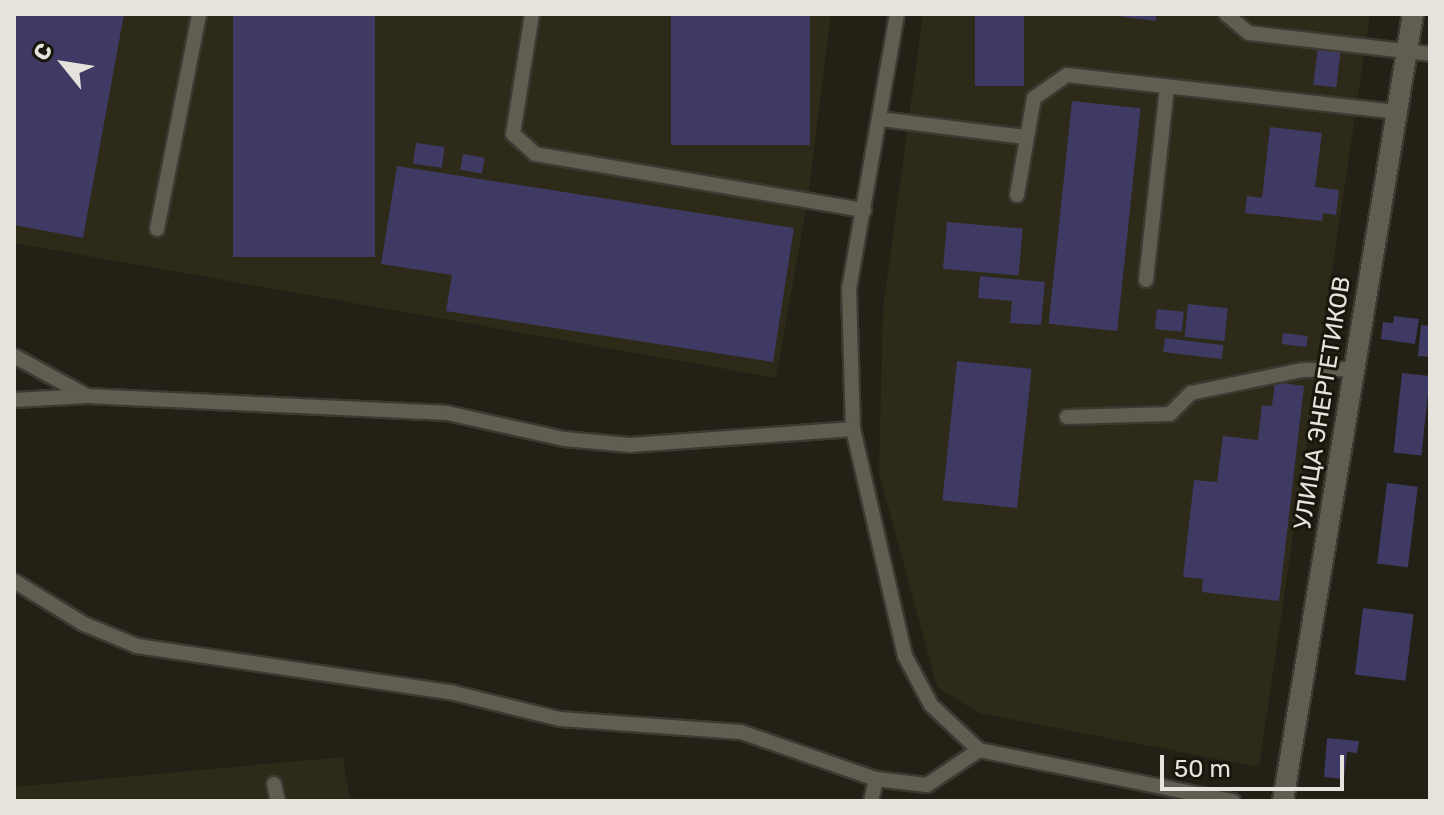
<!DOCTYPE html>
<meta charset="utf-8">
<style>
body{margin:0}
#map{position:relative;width:1444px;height:815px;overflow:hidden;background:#232015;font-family:Rubik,sans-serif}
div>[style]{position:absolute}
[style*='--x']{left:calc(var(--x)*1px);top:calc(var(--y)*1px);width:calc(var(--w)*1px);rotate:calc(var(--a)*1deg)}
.built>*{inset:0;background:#2e2a19}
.building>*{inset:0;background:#3e3a63;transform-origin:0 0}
.roads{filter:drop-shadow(2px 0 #3c3933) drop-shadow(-2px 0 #3c3933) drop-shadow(0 2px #3c3933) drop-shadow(0 -2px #3c3933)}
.service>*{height:14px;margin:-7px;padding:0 7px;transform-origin:7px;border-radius:7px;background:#615d51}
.minor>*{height:20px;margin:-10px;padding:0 10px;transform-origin:10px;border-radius:10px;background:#615d51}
span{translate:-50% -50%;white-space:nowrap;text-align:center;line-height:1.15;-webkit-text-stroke:6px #19160c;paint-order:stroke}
.street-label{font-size:24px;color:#e5e3dc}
.frame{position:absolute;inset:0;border:16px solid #e5e3dc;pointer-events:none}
.north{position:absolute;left:24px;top:24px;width:80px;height:80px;-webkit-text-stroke:6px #19160c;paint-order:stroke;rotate:300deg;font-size:22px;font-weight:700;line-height:32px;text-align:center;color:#e5e3dc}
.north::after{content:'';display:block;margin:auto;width:28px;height:36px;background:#e5e3dc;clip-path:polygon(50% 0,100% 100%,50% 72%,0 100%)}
.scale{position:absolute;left:1160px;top:755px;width:184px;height:36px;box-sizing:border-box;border:4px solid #e5e3dc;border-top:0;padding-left:10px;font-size:24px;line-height:28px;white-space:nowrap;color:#e5e3dc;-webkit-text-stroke:6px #19160c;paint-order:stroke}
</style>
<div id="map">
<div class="built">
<div style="clip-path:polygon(14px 14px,831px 14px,808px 198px,776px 378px,14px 243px)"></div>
<div style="clip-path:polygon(923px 14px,1370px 14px,1259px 767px,979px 713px,937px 687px,879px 473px,883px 309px)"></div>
<div style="clip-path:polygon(343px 757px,350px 801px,14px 801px,14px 787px)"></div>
</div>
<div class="building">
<div style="clip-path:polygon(14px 14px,124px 14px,83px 238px,14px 225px)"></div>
<div style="left:233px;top:14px;width:142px;height:243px"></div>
<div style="left:671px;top:14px;width:139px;height:131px"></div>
<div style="left:975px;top:14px;width:49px;height:72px"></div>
<div style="clip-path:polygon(1102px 14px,1156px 14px,1156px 21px)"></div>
<div style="left:1318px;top:47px;width:23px;height:38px;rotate:7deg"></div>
<div style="left:1072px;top:101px;width:69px;height:224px;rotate:6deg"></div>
<div style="clip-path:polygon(1270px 127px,1322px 133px,1315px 187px,1339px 190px,1336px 215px,1323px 213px,1322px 221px,1245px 213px,1247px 196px,1262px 198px)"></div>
<div style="left:416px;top:143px;width:29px;height:21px;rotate:8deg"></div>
<div style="left:463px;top:154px;width:22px;height:16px;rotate:10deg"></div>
<div style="clip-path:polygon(397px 166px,794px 228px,773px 362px,446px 311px,452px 275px,381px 264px)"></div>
<div style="left:947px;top:222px;width:76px;height:47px;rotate:5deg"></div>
<div style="clip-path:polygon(980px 276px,1045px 282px,1041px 325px,1010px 323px,1012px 301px,978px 298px)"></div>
<div style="left:1188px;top:304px;width:40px;height:33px;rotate:6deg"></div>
<div style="left:1157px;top:309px;width:27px;height:20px;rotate:6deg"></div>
<div style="clip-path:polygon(1394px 316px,1419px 319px,1415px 344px,1381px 339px,1383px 322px,1393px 323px)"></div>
<div style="clip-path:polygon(1421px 325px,1430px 326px,1430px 357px,1418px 356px)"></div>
<div style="left:1283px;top:333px;width:25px;height:11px;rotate:7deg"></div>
<div style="left:1165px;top:338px;width:59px;height:14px;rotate:7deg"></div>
<div style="left:957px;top:361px;width:75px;height:140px;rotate:6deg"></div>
<div style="left:1402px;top:373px;width:28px;height:80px;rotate:6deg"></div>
<div style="clip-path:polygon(1275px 382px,1304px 386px,1279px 601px,1202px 592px,1203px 579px,1183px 577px,1194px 480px,1217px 482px,1223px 436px,1258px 440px,1262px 405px,1272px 406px)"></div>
<div style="left:1387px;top:483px;width:31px;height:81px;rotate:7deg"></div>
<div style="left:1363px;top:608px;width:51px;height:67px;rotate:7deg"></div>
<div style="clip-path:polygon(1327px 738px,1359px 741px,1357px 753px,1347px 752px,1344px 779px,1324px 777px)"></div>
</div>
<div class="roads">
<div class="service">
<div style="--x:532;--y:14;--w:121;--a:99"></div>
<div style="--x:513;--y:134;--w:30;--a:42"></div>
<div style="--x:535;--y:154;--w:334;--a:9.7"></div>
<div style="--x:897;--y:14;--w:278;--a:99.9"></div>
<div style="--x:849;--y:288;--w:141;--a:88.4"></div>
<div style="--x:853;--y:429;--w:233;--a:77.1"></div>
<div style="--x:905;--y:656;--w:55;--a:62"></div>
<div style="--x:931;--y:705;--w:66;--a:43.2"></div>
<div style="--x:979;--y:750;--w:259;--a:11.4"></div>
<div style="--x:1226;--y:14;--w:30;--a:40"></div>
<div style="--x:1249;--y:33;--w:182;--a:6.6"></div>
<div style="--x:880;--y:119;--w:145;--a:7.1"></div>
<div style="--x:1017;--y:195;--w:98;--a:-80.1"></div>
<div style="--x:1034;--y:98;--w:40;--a:-34.9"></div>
<div style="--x:1067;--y:75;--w:333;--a:6.4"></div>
<div style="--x:157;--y:229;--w:219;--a:-78.9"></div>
<div style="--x:1146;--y:280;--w:194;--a:-83.8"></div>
<div style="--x:14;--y:356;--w:83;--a:28.7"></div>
<div style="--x:14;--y:400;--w:74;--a:-3.1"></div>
<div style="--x:88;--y:396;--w:359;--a:2.7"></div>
<div style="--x:447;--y:413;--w:120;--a:12.5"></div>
<div style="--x:564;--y:439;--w:66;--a:5.2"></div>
<div style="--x:630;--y:445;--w:224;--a:-4.1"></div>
<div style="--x:1067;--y:417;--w:103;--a:-1.7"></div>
<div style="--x:1170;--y:414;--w:30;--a:-45"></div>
<div style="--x:1191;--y:393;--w:113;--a:-11.7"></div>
<div style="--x:1302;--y:370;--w:53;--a:-1.1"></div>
<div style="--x:14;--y:581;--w:82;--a:31.6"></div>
<div style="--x:84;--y:624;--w:57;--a:22.5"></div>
<div style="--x:137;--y:646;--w:320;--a:8.4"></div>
<div style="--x:454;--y:693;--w:109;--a:13.8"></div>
<div style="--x:560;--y:719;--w:181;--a:4.1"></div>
<div style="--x:741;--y:732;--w:143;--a:19.2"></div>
<div style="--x:876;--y:779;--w:51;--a:6.7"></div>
<div style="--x:927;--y:785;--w:63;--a:-33.9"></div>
<div style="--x:274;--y:784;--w:17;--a:77"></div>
<div style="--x:871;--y:801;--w:23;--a:-77"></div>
</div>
<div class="minor">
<div style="--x:1283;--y:801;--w:798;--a:-80.62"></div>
</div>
</div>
<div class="street-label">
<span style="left:1323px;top:403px;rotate:-81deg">УЛИЦА ЭНЕРГЕТИКОВ</span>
</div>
<div class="frame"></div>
<div class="north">С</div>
<div class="scale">50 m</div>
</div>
